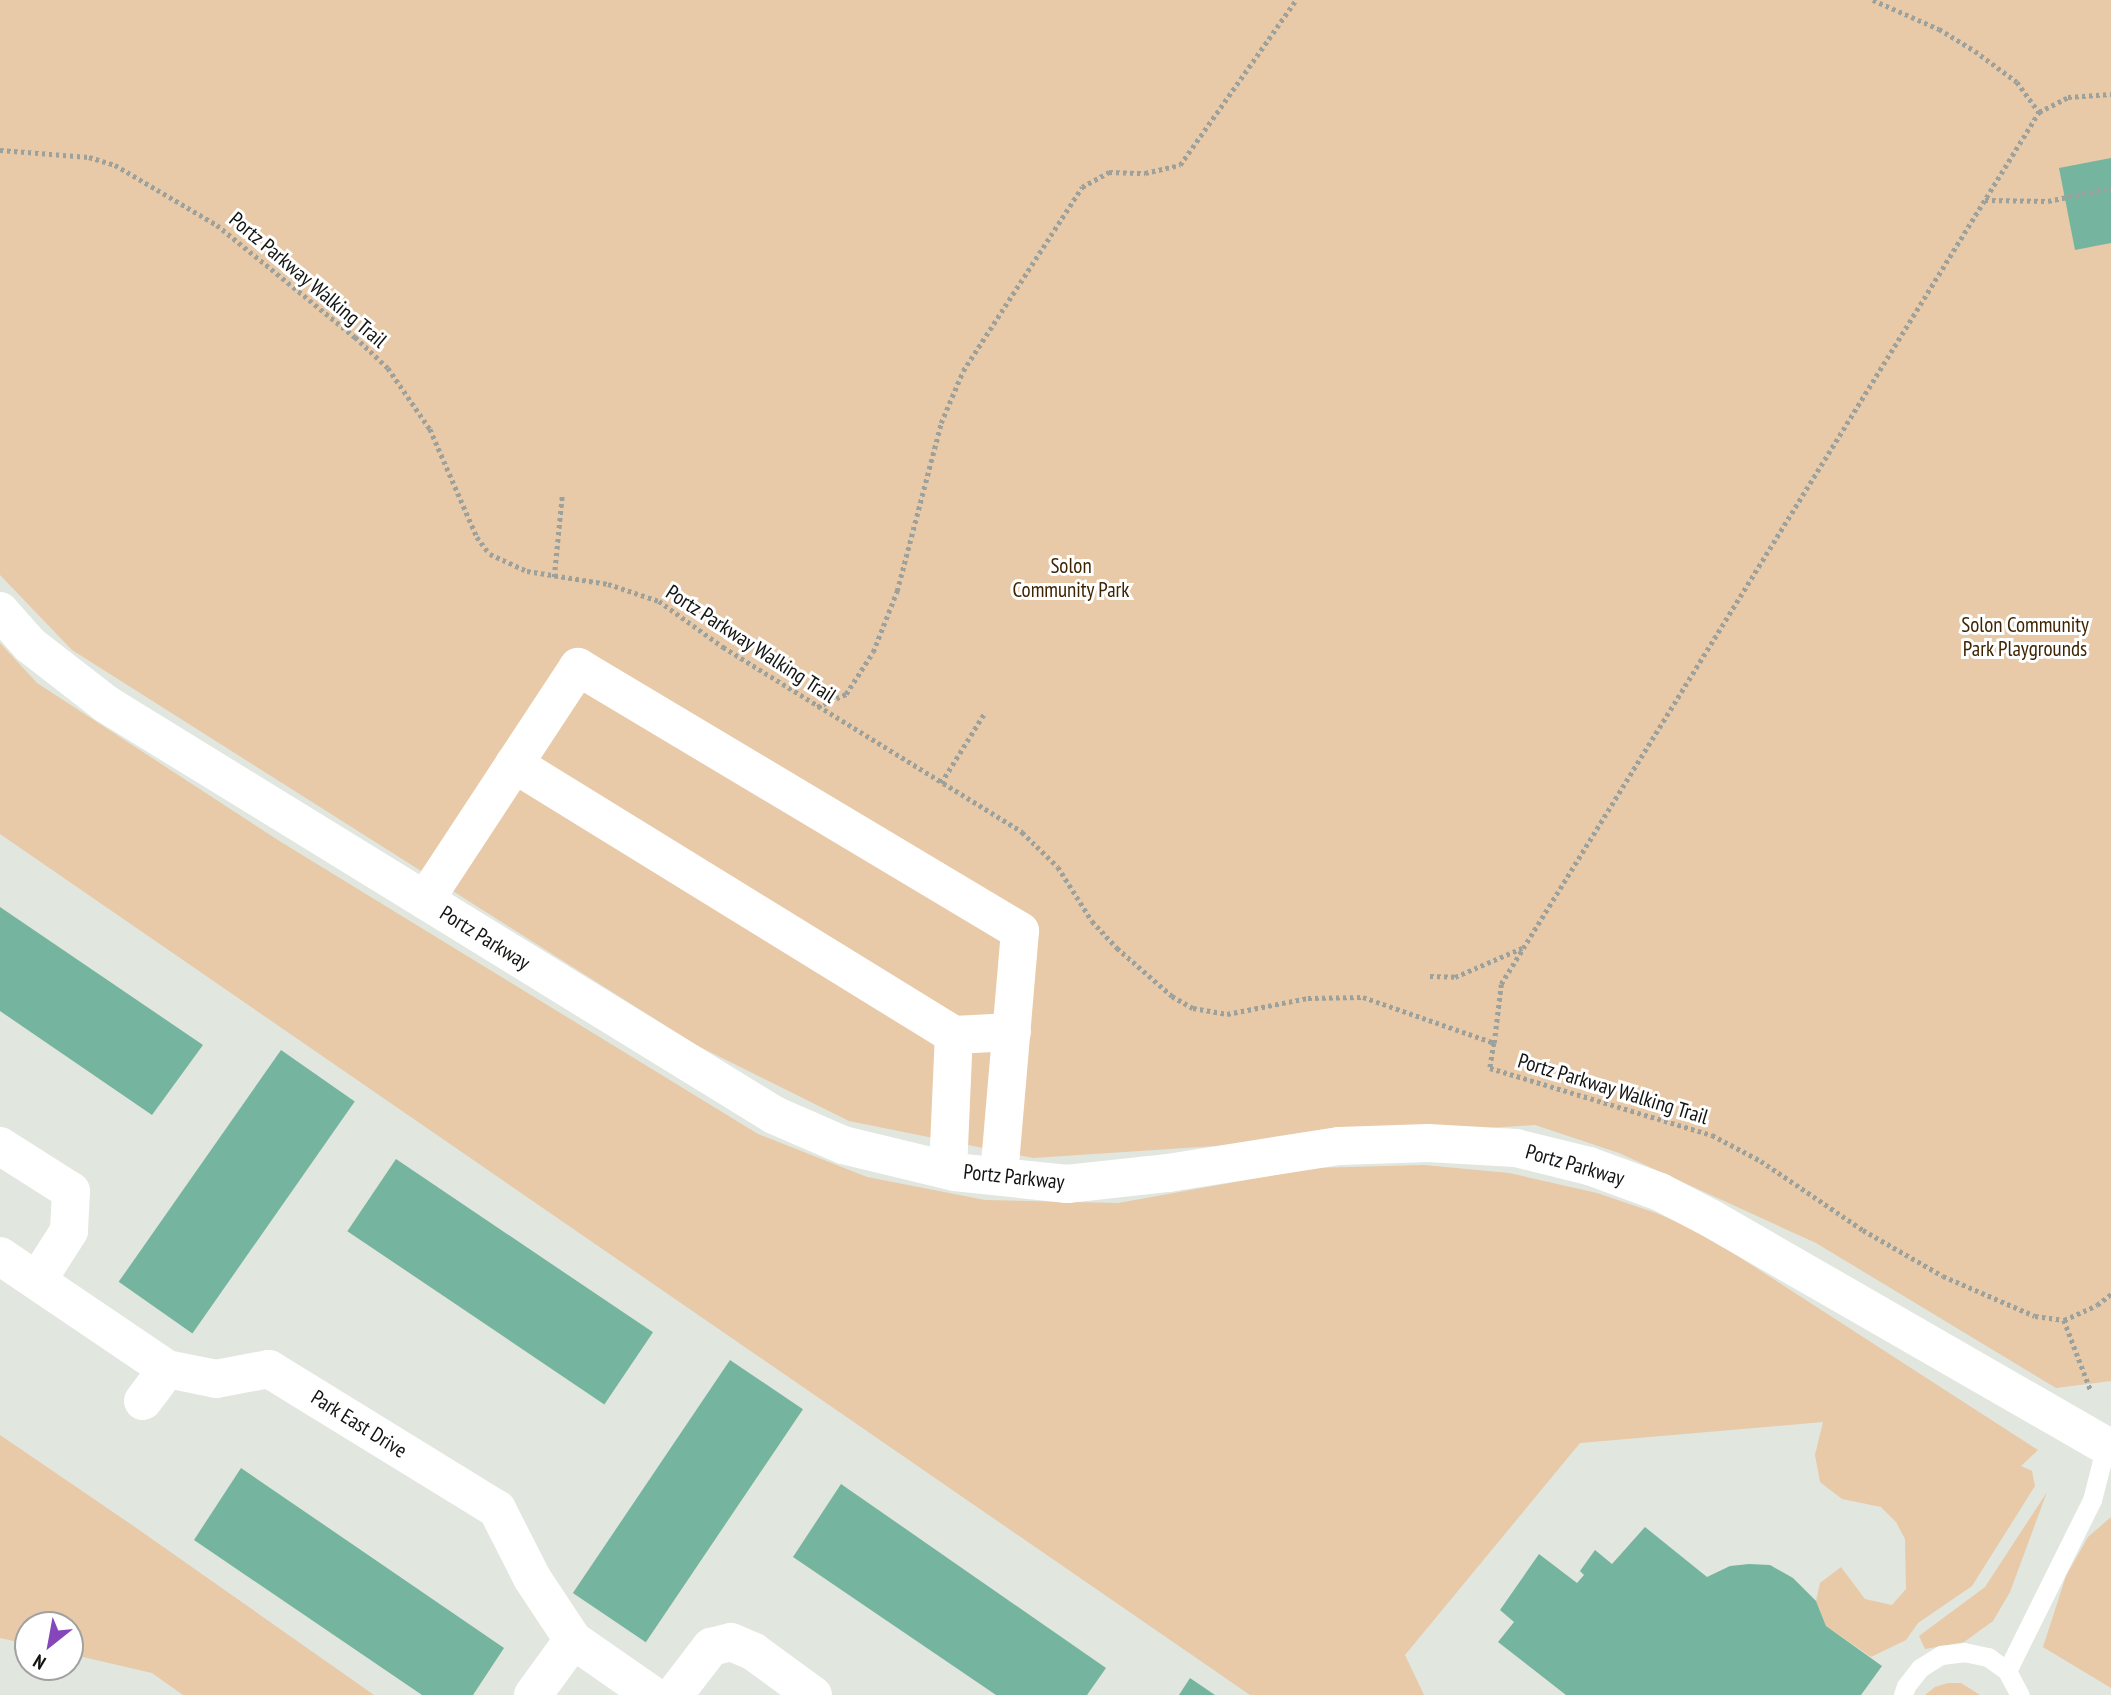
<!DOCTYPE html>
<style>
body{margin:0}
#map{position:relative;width:2111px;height:1695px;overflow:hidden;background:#e1e6df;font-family:"PT Sans Narrow",sans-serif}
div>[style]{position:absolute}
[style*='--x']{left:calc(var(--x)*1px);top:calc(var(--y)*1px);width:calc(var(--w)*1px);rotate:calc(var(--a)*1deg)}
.green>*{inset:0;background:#e8c9a8}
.building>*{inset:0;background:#75b59f;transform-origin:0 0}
.path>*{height:4.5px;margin-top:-2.25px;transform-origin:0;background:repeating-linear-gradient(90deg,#9da19b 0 3.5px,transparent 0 7px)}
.service>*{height:19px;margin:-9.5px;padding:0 9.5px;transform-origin:9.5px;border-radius:9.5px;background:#fff}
.minor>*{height:38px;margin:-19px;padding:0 19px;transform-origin:19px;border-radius:19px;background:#fff}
span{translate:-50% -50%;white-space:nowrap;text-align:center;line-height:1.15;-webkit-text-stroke:6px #fff;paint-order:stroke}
.street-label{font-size:21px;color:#121411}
.park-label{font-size:21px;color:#3e2400}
.north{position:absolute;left:14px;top:1611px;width:70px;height:70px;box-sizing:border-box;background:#fff;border:2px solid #a0a1a0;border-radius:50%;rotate:211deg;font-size:19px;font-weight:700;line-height:28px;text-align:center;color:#121411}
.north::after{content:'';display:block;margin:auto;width:24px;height:32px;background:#8546bb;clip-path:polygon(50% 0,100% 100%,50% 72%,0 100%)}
</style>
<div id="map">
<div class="green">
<div style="clip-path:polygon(0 0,2111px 0,2111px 1381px,2056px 1388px,1816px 1243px,1619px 1153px,1535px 1125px,1033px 1158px,849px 1121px,696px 1045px,72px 650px,0 575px)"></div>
<div style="clip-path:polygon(0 643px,37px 683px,281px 842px,758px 1134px,867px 1177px,985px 1200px,1118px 1203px,1314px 1168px,1424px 1165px,1509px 1173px,1597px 1193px,1656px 1213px,1702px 1233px,2038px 1450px,2021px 1466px,2032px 1471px,2035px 1486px,1972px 1586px,1918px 1623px,1906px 1640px,1871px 1657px,1826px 1626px,1816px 1601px,1820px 1583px,1841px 1567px,1865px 1599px,1892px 1605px,1906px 1589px,1905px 1539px,1896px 1522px,1881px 1507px,1842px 1499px,1820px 1482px,1815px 1455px,1823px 1422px,1580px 1443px,1405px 1655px,1424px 1695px,1250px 1695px,0 834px)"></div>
<div style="clip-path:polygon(0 1435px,132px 1525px,374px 1695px,183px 1695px,152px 1673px,70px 1654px,70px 1625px,28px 1625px,28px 1644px,0 1638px)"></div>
<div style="clip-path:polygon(2047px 1492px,2010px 1592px,1993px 1621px,1964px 1642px,1925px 1649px,1919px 1636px,1985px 1587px)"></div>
<div style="clip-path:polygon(2111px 1517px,2111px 1688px,2043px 1647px,2066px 1576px,2088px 1537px)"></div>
<div style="clip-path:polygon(1948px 1683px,1961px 1683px,1980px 1695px,1925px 1695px,1935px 1687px)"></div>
</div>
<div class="building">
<div style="clip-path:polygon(2111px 158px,2111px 243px,2075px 250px,2059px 168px)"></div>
<div style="clip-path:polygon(0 907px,203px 1045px,152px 1115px,0 1011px)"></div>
<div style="left:281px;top:1050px;width:90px;height:283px;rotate:35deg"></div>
<div style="left:396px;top:1159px;width:310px;height:87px;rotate:34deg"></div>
<div style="left:730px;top:1360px;width:88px;height:281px;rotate:34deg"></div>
<div style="clip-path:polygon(241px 1468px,504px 1648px,473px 1695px,422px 1695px,194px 1540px)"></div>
<div style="clip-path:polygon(841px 1484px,1106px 1668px,1087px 1695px,996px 1695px,793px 1557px)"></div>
<div style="clip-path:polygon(1645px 1527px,1707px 1577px,1730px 1566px,1749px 1564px,1770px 1565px,1793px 1578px,1816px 1601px,1826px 1626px,1882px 1666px,1861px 1695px,1566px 1695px,1498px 1642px,1514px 1622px,1500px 1610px,1539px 1554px,1577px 1583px,1584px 1575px,1580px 1571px,1595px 1550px,1612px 1564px)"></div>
<div style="clip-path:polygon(1190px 1678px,1215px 1695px,1179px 1695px)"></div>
</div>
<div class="path">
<div style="--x:1873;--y:0;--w:72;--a:23.7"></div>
<div style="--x:1939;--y:29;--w:42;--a:31.4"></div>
<div style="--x:1975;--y:51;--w:52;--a:36.4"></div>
<div style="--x:2017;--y:82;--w:37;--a:54"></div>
<div style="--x:0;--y:150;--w:89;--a:4.5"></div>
<div style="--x:89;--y:157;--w:27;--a:17"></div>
<div style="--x:115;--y:165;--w:118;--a:30.5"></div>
<div style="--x:217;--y:225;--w:178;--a:39.1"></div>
<div style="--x:355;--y:337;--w:45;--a:43.2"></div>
<div style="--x:388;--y:368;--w:74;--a:55.5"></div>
<div style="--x:430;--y:429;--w:118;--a:66.5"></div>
<div style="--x:477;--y:537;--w:21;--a:53"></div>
<div style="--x:490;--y:554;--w:41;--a:24.7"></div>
<div style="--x:527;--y:571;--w:82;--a:9.1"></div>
<div style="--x:608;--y:584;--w:54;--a:18.4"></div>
<div style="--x:659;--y:601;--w:79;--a:35.7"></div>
<div style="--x:723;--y:647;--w:352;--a:31.7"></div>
<div style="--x:1022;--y:832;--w:50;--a:44.2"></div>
<div style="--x:1058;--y:867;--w:64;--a:57.8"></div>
<div style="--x:1092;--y:921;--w:37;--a:47"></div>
<div style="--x:1117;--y:948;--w:73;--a:41.1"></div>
<div style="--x:1172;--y:996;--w:24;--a:30"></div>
<div style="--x:1193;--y:1008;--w:35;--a:10"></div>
<div style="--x:1227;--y:1014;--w:83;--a:-11.2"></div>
<div style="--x:1308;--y:998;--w:55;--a:-1"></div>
<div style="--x:1363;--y:997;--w:139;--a:19.3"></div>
<div style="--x:1494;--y:1043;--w:25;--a:99"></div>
<div style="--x:1490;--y:1068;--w:232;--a:16.8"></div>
<div style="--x:1712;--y:1135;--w:55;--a:28"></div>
<div style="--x:1761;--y:1161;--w:123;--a:34.1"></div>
<div style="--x:1863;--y:1230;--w:92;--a:29.9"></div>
<div style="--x:1943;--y:1276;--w:100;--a:23.5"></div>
<div style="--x:2035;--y:1316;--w:29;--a:8"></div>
<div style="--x:2064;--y:1320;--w:76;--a:69.2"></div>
<div style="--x:1985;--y:200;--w:63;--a:0.9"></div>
<div style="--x:2048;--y:201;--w:64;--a:-11.7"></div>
<div style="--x:554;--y:577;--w:82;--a:-84.4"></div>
<div style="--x:817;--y:707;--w:32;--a:-24"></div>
<div style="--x:846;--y:694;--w:50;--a:-57.3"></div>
<div style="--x:873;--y:652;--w:66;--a:-68.5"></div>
<div style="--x:897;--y:591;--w:174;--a:-75.3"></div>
<div style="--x:941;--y:423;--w:56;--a:-67.1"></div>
<div style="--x:963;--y:371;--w:219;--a:-57.1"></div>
<div style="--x:1082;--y:187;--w:31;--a:-29"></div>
<div style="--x:1109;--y:172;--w:36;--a:2"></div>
<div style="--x:1145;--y:173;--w:36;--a:-13"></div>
<div style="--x:1180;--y:165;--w:202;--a:-54.9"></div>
<div style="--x:941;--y:783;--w:81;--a:-58.1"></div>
<div style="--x:1430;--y:976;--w:25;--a:2"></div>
<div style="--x:1455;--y:977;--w:73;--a:-23.4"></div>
<div style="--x:1494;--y:1043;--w:59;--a:-83.2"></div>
<div style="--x:1501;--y:984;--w:1025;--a:-58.33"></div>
<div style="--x:2039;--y:112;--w:33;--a:-27"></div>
<div style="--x:2068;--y:97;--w:43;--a:-4"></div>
<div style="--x:2064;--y:1320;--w:36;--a:-24"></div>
<div style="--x:2097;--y:1305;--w:18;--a:-38"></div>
</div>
<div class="service">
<div style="--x:2007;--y:1671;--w:191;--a:-63.6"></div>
<div style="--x:2092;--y:1500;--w:61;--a:-75.7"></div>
<div style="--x:1903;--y:1695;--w:9;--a:-72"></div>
<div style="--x:1906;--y:1686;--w:23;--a:-52"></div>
<div style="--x:1920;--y:1668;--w:25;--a:-32"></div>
<div style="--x:1941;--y:1655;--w:23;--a:-7"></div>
<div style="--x:1964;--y:1652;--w:25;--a:12"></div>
<div style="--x:1988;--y:1657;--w:24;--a:36"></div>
<div style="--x:2007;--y:1671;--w:27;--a:62"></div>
</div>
<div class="minor">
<div style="--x:0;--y:611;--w:45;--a:48.6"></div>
<div style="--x:30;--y:645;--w:96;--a:37.8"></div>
<div style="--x:106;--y:704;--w:784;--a:31.6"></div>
<div style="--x:774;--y:1115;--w:75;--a:23.5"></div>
<div style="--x:843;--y:1145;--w:115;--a:13.6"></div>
<div style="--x:955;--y:1172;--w:113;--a:6.1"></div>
<div style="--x:1067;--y:1184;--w:102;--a:-6.2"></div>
<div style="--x:1168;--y:1173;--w:173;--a:-9"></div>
<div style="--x:1339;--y:1146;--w:89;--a:-1.9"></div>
<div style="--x:1428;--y:1143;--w:88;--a:3.3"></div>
<div style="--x:1516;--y:1148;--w:75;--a:13.9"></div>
<div style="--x:1589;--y:1166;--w:76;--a:20.1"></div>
<div style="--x:1660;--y:1192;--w:56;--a:27.5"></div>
<div style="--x:1710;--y:1218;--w:463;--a:29.9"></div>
<div style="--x:514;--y:764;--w:517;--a:31.63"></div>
<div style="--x:954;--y:1035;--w:58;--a:-3"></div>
<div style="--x:425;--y:900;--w:279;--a:-56.7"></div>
<div style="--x:578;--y:667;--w:515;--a:30.85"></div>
<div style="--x:1020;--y:931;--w:246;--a:94.9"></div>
<div style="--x:0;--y:1146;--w:84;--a:32.4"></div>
<div style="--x:71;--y:1191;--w:40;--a:92.9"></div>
<div style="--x:69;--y:1231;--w:59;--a:122.6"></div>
<div style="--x:948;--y:1170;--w:135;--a:-87.5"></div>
<div style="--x:0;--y:1256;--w:202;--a:34.1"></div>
<div style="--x:167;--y:1369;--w:50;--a:11.5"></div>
<div style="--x:216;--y:1379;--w:54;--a:-10.7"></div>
<div style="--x:269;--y:1369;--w:268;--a:31.6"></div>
<div style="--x:497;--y:1509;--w:77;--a:63.1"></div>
<div style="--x:532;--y:1578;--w:74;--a:56.5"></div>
<div style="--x:573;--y:1640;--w:96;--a:34.8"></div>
<div style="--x:143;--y:1401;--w:40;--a:-53"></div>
<div style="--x:533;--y:1695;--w:68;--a:-54"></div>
<div style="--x:674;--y:1695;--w:61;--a:-52.4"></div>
<div style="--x:711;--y:1647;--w:21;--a:-14"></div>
<div style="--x:731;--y:1642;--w:25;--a:23"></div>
<div style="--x:754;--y:1652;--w:73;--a:36.1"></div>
</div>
<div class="street-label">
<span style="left:308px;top:280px;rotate:40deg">Portz Parkway Walking Trail</span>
<span style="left:751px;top:644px;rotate:33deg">Portz Parkway Walking Trail</span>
<span style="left:485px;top:938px;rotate:32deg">Portz Parkway</span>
<span style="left:1613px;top:1089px;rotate:17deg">Portz Parkway Walking Trail</span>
<span style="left:1575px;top:1165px;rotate:16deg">Portz Parkway</span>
<span style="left:1014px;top:1177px;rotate:6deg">Portz Parkway</span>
<span style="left:359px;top:1424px;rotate:32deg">Park East Drive</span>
</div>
<div class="park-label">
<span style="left:1071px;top:578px">Solon<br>Community Park</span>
<span style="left:2025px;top:637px">Solon Community<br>Park Playgrounds</span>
</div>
<div class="north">N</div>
</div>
